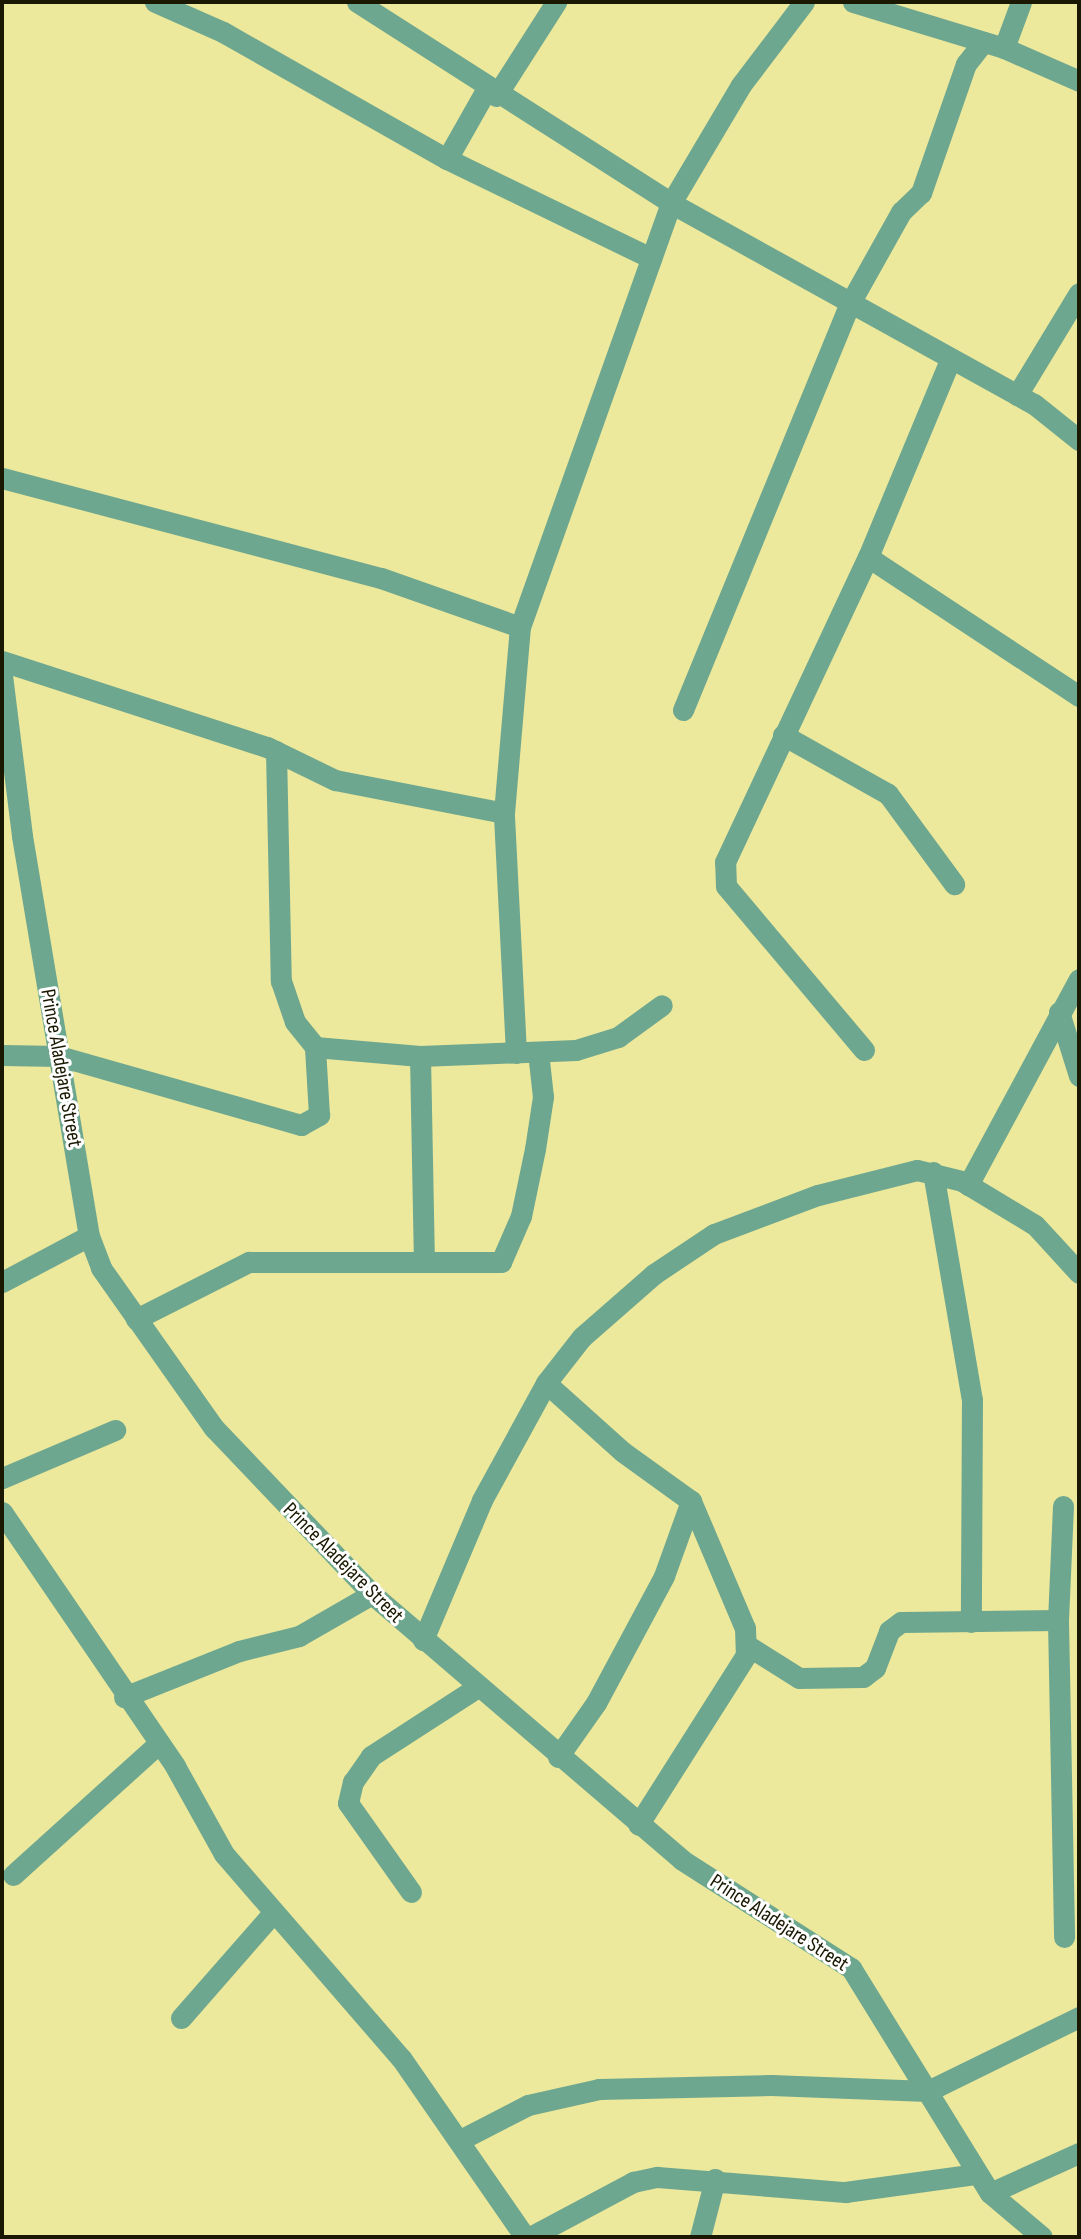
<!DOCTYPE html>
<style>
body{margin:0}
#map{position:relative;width:1081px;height:2239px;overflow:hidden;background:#ece89c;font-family:"Sofia Sans Condensed",sans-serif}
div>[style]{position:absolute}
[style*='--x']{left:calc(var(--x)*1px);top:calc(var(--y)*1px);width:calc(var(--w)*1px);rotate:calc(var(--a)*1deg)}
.minor>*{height:21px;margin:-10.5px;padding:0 10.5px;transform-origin:10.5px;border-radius:10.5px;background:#6ea78f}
span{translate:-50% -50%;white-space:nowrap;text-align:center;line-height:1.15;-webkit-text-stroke:6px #fff;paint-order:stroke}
.street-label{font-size:21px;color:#1a1800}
.frame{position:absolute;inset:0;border:4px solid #1a1800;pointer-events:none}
</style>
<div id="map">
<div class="minor">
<div style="--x:155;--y:2;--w:74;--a:23.8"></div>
<div style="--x:223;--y:32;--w:257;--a:29.6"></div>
<div style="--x:447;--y:159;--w:227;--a:25.9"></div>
<div style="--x:357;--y:2;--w:373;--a:32.6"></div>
<div style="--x:671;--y:203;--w:415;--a:29"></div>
<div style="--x:1034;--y:404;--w:58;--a:38.7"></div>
<div style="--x:853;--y:2;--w:158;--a:16.9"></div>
<div style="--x:1004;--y:48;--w:82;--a:23.7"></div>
<div style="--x:1004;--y:48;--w:49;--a:-69.7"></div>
<div style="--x:496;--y:96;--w:112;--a:-57.4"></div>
<div style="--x:447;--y:159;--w:79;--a:-60.5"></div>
<div style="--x:1017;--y:395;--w:119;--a:-58.7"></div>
<div style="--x:2;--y:478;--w:392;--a:14.8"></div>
<div style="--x:381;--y:578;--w:147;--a:19.4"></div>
<div style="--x:868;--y:557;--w:253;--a:33.4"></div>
<div style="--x:2;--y:661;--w:279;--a:18"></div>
<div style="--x:267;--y:747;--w:76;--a:25.9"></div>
<div style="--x:335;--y:780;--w:172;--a:11"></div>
<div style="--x:2;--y:675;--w:162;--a:82.9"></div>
<div style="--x:22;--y:836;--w:406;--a:80.5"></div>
<div style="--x:89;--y:1236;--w:34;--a:69"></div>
<div style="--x:101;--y:1268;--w:196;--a:54.8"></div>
<div style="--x:214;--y:1428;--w:229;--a:46.4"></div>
<div style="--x:372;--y:1594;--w:408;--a:40.6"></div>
<div style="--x:682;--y:1860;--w:201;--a:32.6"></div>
<div style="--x:851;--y:1968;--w:264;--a:58.3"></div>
<div style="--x:990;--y:2193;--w:68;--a:40.2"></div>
<div style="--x:683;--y:710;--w:438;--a:-67.7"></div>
<div style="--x:849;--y:305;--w:107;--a:-60.8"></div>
<div style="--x:901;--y:212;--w:28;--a:-44"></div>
<div style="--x:921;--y:193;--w:137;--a:-70.8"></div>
<div style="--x:966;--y:64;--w:28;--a:-52"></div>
<div style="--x:783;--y:735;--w:120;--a:29.3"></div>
<div style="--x:888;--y:794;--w:112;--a:53.7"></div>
<div style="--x:276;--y:751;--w:230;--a:88.8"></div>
<div style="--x:281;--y:981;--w:43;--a:71.1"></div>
<div style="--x:295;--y:1022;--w:32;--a:51"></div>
<div style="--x:315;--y:1047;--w:105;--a:4.9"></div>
<div style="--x:420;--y:1056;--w:156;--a:-2.2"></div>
<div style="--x:576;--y:1050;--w:44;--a:-17.2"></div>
<div style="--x:618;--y:1037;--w:54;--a:-36"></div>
<div style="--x:1059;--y:1012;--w:67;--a:72.6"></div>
<div style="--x:864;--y:1050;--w:214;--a:-130.1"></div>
<div style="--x:726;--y:886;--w:24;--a:-92"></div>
<div style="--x:725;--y:862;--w:337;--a:-64.9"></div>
<div style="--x:868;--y:557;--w:213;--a:-67.4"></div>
<div style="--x:516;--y:1053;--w:240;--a:-92.9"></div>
<div style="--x:504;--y:813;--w:187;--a:-85.1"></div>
<div style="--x:520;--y:627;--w:450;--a:-70.4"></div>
<div style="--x:671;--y:203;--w:137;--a:-59.3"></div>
<div style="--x:741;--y:85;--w:104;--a:-52.8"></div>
<div style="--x:2;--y:1055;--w:57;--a:1"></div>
<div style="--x:59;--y:1056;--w:252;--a:15.9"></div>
<div style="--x:301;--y:1125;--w:21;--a:-29"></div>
<div style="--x:319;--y:1115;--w:68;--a:-93.4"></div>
<div style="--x:420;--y:1056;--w:202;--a:88.9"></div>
<div style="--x:933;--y:1172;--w:230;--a:80.3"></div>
<div style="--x:972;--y:1399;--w:223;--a:90.3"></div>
<div style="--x:968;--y:1185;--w:234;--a:-61.7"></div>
<div style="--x:2;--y:1282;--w:98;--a:-27.9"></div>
<div style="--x:136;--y:1319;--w:127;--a:-26.8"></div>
<div style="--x:249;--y:1262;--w:252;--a:0"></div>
<div style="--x:501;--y:1262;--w:50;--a:-66.5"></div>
<div style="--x:521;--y:1216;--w:68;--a:-78.2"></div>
<div style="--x:535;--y:1149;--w:53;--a:-81.3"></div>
<div style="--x:543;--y:1097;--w:45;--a:-96.3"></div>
<div style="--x:546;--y:1383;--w:103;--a:41.9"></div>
<div style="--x:623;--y:1452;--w:84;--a:35.8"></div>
<div style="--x:691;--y:1501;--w:138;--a:67"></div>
<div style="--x:745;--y:1628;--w:27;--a:88"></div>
<div style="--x:746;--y:1655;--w:201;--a:122.4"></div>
<div style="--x:2;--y:1478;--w:123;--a:-23"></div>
<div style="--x:1063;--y:1506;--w:114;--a:92.5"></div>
<div style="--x:1058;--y:1620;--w:317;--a:88.9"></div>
<div style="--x:2;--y:1512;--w:307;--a:55.7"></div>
<div style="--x:175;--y:1766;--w:101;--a:60.9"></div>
<div style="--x:224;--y:1854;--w:270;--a:49.1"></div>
<div style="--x:401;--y:2058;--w:218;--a:55.3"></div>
<div style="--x:423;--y:1640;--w:152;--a:-67.1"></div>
<div style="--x:482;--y:1500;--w:133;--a:-61.3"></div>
<div style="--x:546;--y:1383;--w:58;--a:-52"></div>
<div style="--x:582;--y:1337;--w:96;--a:-41.2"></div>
<div style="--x:654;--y:1274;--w:72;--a:-33.7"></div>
<div style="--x:714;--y:1234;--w:111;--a:-20.6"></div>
<div style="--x:818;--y:1195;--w:102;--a:-14.2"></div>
<div style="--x:917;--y:1170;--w:46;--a:13.7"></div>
<div style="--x:962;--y:1181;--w:85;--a:31.1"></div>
<div style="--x:1035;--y:1225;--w:65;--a:47.5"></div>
<div style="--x:748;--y:1646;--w:60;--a:32.1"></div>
<div style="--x:799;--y:1678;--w:64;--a:-0.9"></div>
<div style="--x:863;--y:1677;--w:15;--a:-37"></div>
<div style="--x:875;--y:1668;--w:40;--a:-69"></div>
<div style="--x:889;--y:1631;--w:15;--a:-37"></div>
<div style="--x:901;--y:1622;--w:157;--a:-0.7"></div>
<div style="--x:124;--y:1697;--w:124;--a:-21.8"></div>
<div style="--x:239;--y:1651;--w:62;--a:-14"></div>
<div style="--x:299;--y:1636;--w:84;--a:-29.9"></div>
<div style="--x:558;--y:1757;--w:66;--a:-54.9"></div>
<div style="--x:596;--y:1703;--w:144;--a:-61.8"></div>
<div style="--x:664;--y:1576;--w:80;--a:-70.2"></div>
<div style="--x:13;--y:1875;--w:197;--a:-42.1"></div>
<div style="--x:411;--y:1892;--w:109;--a:-125.3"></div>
<div style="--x:348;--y:1803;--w:22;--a:-77"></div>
<div style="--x:353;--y:1782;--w:32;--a:-55"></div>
<div style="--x:371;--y:1756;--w:125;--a:-32.9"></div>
<div style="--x:181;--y:2018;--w:140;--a:-48.8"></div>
<div style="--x:462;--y:2139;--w:74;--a:-27.3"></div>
<div style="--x:528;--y:2105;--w:73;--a:-12.7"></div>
<div style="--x:599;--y:2089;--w:172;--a:-1.3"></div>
<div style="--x:771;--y:2085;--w:157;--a:2.2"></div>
<div style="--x:928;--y:2091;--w:168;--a:-26.1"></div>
<div style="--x:990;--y:2193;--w:98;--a:-24.2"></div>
<div style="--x:530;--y:2237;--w:117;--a:-28.1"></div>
<div style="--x:633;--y:2182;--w:25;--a:-12"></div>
<div style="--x:657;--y:2177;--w:189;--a:4.6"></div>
<div style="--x:845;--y:2192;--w:133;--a:-7.8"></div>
<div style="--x:700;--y:2237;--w:60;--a:-75.5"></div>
</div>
<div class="street-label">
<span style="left:61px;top:1068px;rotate:80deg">Prince Aladejare Street</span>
<span style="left:343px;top:1563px;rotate:45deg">Prince Aladejare Street</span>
<span style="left:779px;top:1923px;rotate:33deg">Prince Aladejare Street</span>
</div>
<div class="frame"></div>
</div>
